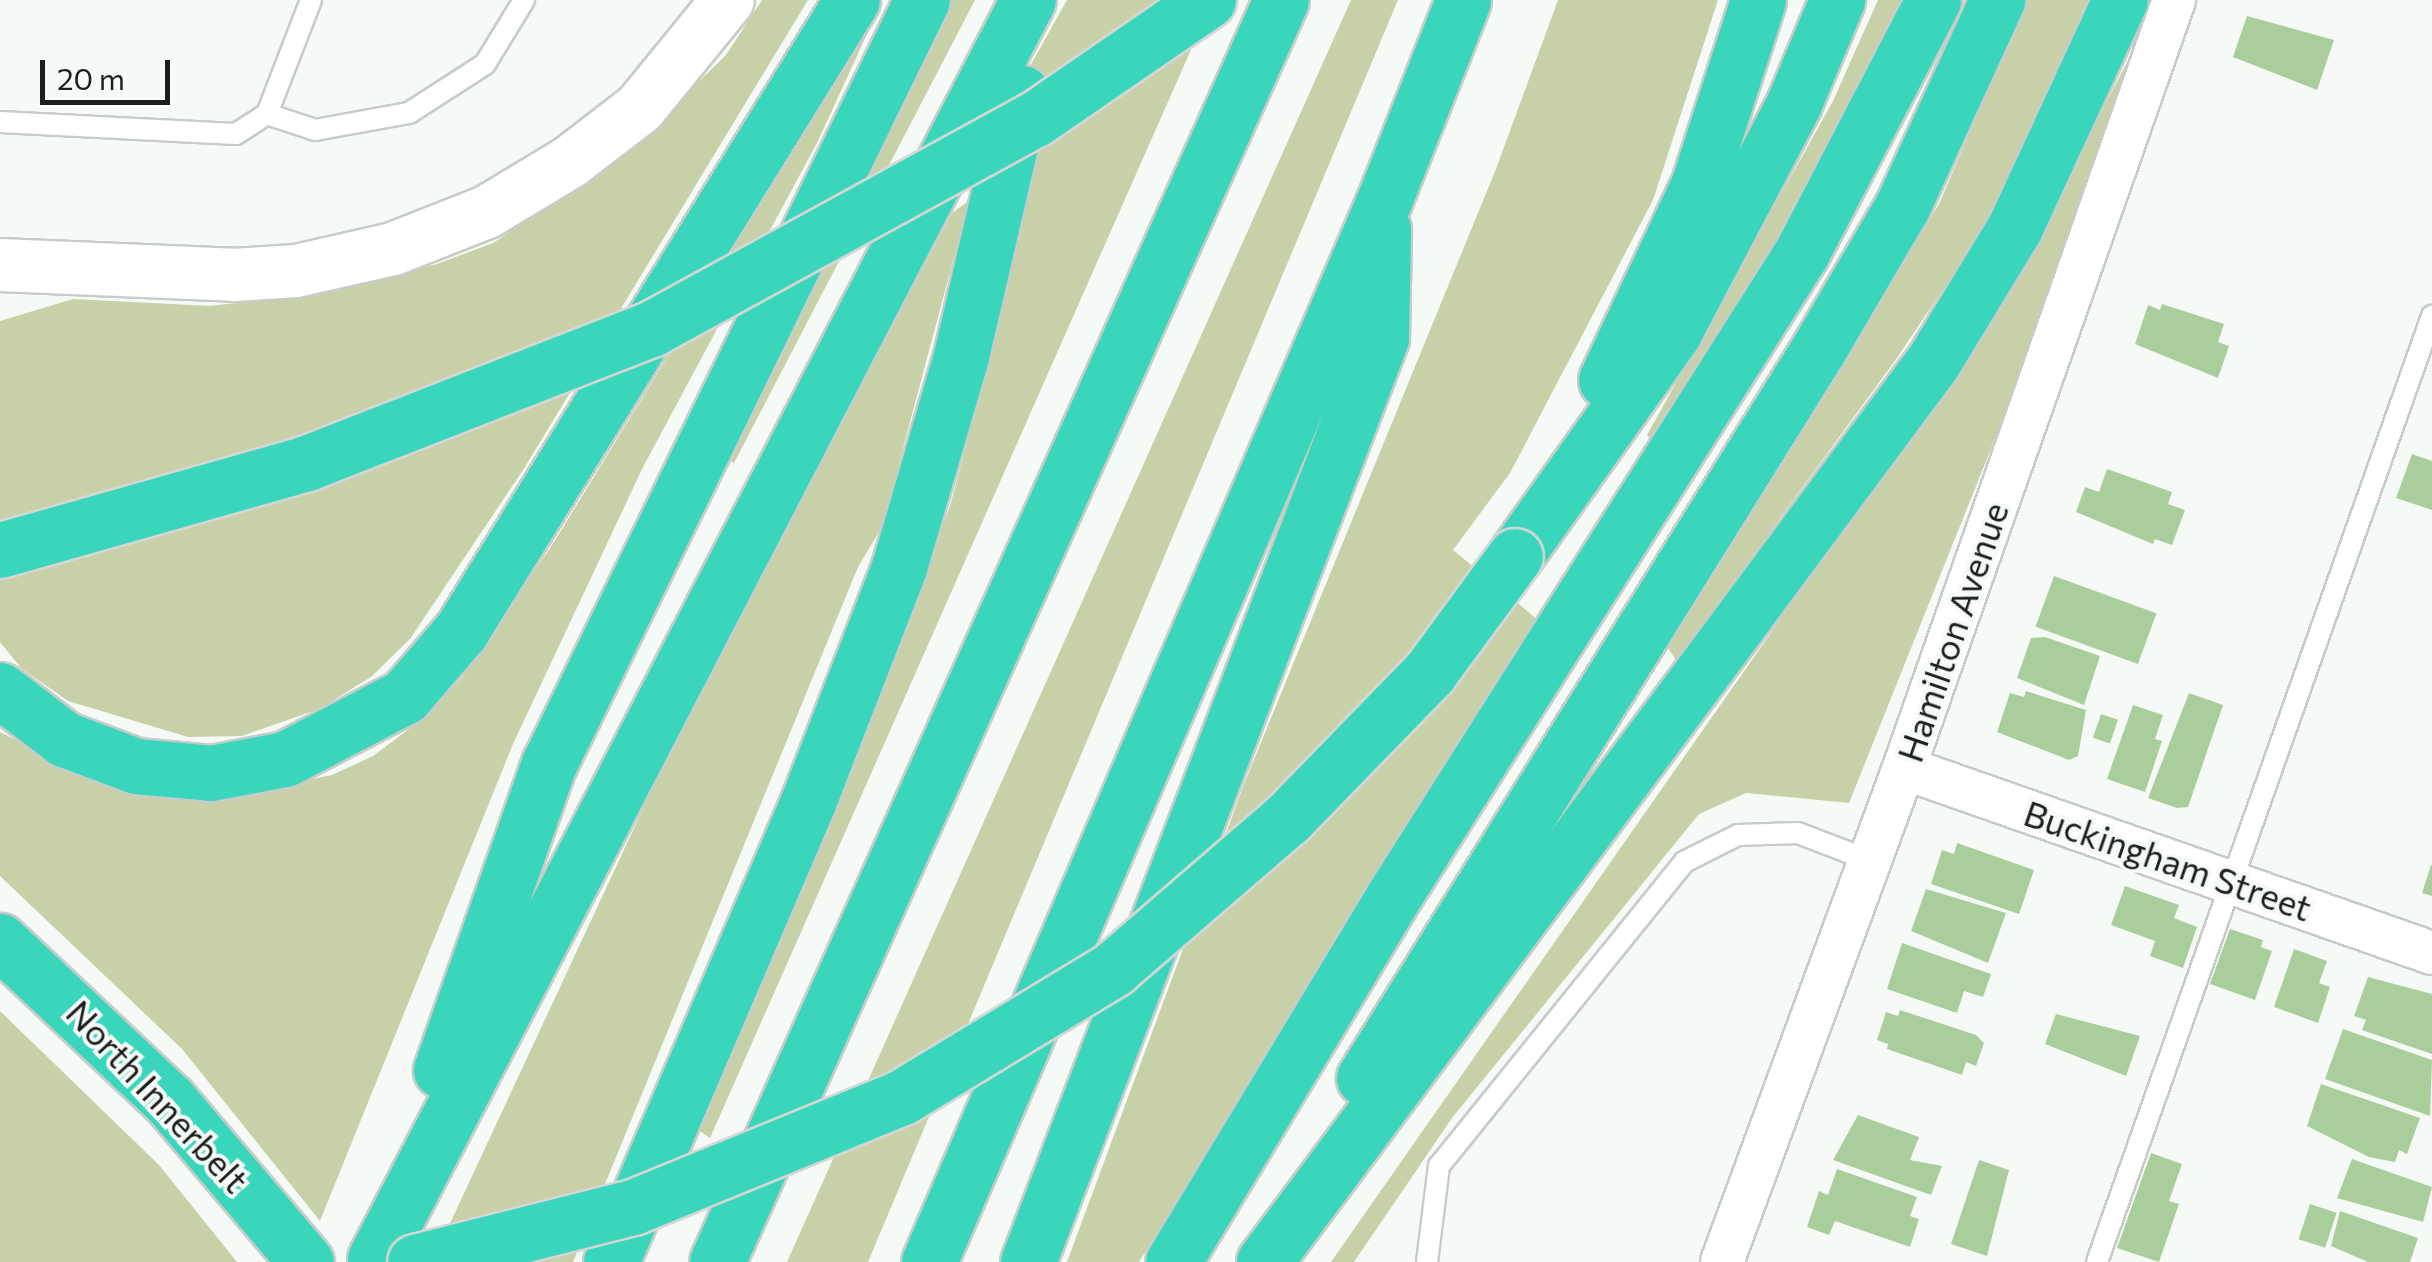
<!DOCTYPE html>
<style>
body{margin:0}
#map{position:relative;width:2432px;height:1262px;overflow:hidden;background:#f6faf7;font-family:Commissioner,sans-serif}
div>[style]{position:absolute}
[style*='--x']{left:calc(var(--x)*1px);top:calc(var(--y)*1px);width:calc(var(--w)*1px);rotate:calc(var(--a)*1deg)}
.green>*{inset:0;background:#c8d0a8}
.building>*{inset:0;background:#a9ce9b;transform-origin:0 0}
.roads{filter:drop-shadow(2px 0 #c8ccc9) drop-shadow(-2px 0 #c8ccc9) drop-shadow(0 2px #c8ccc9) drop-shadow(0 -2px #c8ccc9)}
.service>*{height:20px;margin:-10px;padding:0 10px;transform-origin:10px;border-radius:10px;background:#fff}
.minor>*{height:42px;margin:-21px;padding:0 21px;transform-origin:21px;border-radius:21px;background:#fff}
.tertiary>*{height:52px;margin:-26px;padding:0 26px;transform-origin:26px;border-radius:26px;background:#fff}
.motorway>*{height:55px;margin:-27.5px;padding:0 27.5px;transform-origin:27.5px;border-radius:27.5px;background:#3ad6bb}
.bridges{filter:drop-shadow(2px 0 #d6d6d6) drop-shadow(-2px 0 #d6d6d6) drop-shadow(0 2px #d6d6d6) drop-shadow(0 -2px #d6d6d6)}
.motorway-bridge>*{height:55px;margin:-27.5px;padding:0 27.5px;transform-origin:27.5px;border-radius:27.5px;background:#3ad6bb}
span{translate:-50% -50%;white-space:nowrap;text-align:center;line-height:1.15;-webkit-text-stroke:8px #f6faf7;paint-order:stroke}
.street-label{font-size:35px;color:#1c1e1d}
.scale{position:absolute;left:40px;top:60px;width:130px;height:45px;box-sizing:border-box;border:5px solid #1c1e1d;border-top:0;padding-left:12px;font-size:30px;line-height:35px;white-space:nowrap;color:#1c1e1d;-webkit-text-stroke:8px #f6faf7;paint-order:stroke}
</style>
<div id="map">
<div class="green">
<div style="clip-path:polygon(762px 0,808px 0,525px 467px,410px 639px,371px 677px,319px 709px,242px 736px,188px 737px,68px 701px,21px 668px,0 642px,0 321px,73px 299px,210px 306px,290px 297px,437px 264px,493px 243px,617px 161px,726px 55px)"></div>
<div style="clip-path:polygon(949px 0,975px 0,734px 463px,725px 457px)"></div>
<div style="clip-path:polygon(1067px 0,1213px 0,710px 1138px,697px 1129px,893px 662px,950px 506px,982px 388px,1031px 184px,969px 175px)"></div>
<div style="clip-path:polygon(1351px 0,1398px 0,868px 1262px,787px 1262px)"></div>
<div style="clip-path:polygon(1558px 0,1718px 0,1653px 200px,1510px 473px,1453px 550px,1543px 624px,1139px 1262px,1067px 1262px,1246px 779px,1496px 169px)"></div>
<div style="clip-path:polygon(1878px 0,1907px 0,1776px 257px,1657px 446px,1647px 435px,1833px 101px)"></div>
<div style="clip-path:polygon(2027px 0,2098px 0,1990px 219px,1897px 358px,1676px 660px,1668px 648px,1939px 204px)"></div>
<div style="clip-path:polygon(2159px 0,2067px 259px,1849px 803px,1746px 793px,1699px 814px,1452px 1118px,1354px 1262px,1331px 1262px,2009px 292px)"></div>
<div style="clip-path:polygon(872px 23px,818px 141px,643px 467px,513px 744px,320px 1221px,182px 1049px,0 876px,0 732px,107px 785px,169px 796px,228px 796px,332px 775px,373px 756px,421px 720px,462px 678px,554px 542px)"></div>
<div style="clip-path:polygon(969px 201px,882px 527px,858px 567px,573px 1262px,432px 1262px,683px 723px,953px 212px)"></div>
<div style="clip-path:polygon(0 1011px,159px 1165px,237px 1262px,0 1262px)"></div>
</div>
<div class="building">
<div style="clip-path:polygon(2247px 16px,2334px 40px,2317px 90px,2233px 57px)"></div>
<div style="clip-path:polygon(2162px 304px,2224px 324px,2218px 342px,2229px 346px,2218px 378px,2135px 344px,2148px 305px,2160px 310px)"></div>
<div style="clip-path:polygon(2412px 454px,2432px 461px,2432px 510px,2396px 498px)"></div>
<div style="clip-path:polygon(2107px 469px,2172px 492px,2168px 504px,2185px 510px,2172px 545px,2155px 539px,2153px 544px,2076px 512px,2085px 487px,2099px 492px)"></div>
<div style="left:2054px;top:576px;width:109px;height:54px;rotate:20deg"></div>
<div style="clip-path:polygon(2045px 637px,2100px 656px,2084px 705px,2017px 678px,2031px 638px)"></div>
<div style="clip-path:polygon(2026px 691px,2086px 710px,2078px 756px,2069px 760px,1997px 732px,2010px 693px,2024px 697px)"></div>
<div style="clip-path:polygon(2189px 693px,2223px 705px,2188px 807px,2177px 808px,2148px 798px)"></div>
<div style="clip-path:polygon(2133px 705px,2163px 715px,2155px 739px,2162px 741px,2145px 792px,2107px 779px)"></div>
<div style="left:2101px;top:714px;width:18px;height:25px;rotate:19deg"></div>
<div style="clip-path:polygon(1957px 843px,2034px 870px,2019px 914px,1931px 884px,1942px 850px,1954px 854px)"></div>
<div style="clip-path:polygon(2431px 865px,2432px 865px,2432px 896px,2422px 893px)"></div>
<div style="clip-path:polygon(2125px 886px,2179px 905px,2174px 918px,2197px 927px,2183px 968px,2150px 956px,2155px 941px,2111px 925px)"></div>
<div style="clip-path:polygon(1926px 889px,2006px 913px,1988px 963px,1911px 931px)"></div>
<div style="clip-path:polygon(2230px 929px,2263px 940px,2261px 947px,2272px 951px,2255px 1000px,2210px 984px)"></div>
<div style="clip-path:polygon(1902px 943px,1991px 974px,1983px 997px,1964px 991px,1957px 1013px,1887px 989px)"></div>
<div style="clip-path:polygon(2294px 949px,2327px 961px,2319px 983px,2330px 987px,2318px 1023px,2274px 1007px)"></div>
<div style="clip-path:polygon(2368px 977px,2432px 994px,2432px 1054px,2362px 1030px,2366px 1020px,2354px 1016px)"></div>
<div style="clip-path:polygon(1900px 1010px,1976px 1035px,1984px 1043px,1976px 1066px,1966px 1062px,1962px 1075px,1887px 1049px,1888px 1044px,1877px 1040px,1886px 1012px,1898px 1016px)"></div>
<div style="clip-path:polygon(2056px 1014px,2140px 1036px,2126px 1076px,2045px 1044px)"></div>
<div style="clip-path:polygon(2343px 1029px,2432px 1060px,2430px 1116px,2325px 1079px)"></div>
<div style="clip-path:polygon(2321px 1084px,2420px 1118px,2407px 1154px,2399px 1150px,2395px 1162px,2369px 1157px,2307px 1126px)"></div>
<div style="clip-path:polygon(1858px 1115px,1919px 1137px,1910px 1160px,1942px 1166px,1931px 1195px,1833px 1160px)"></div>
<div style="clip-path:polygon(2151px 1153px,2182px 1164px,2169px 1201px,2179px 1204px,2159px 1262px,2117px 1248px)"></div>
<div style="clip-path:polygon(2352px 1159px,2432px 1187px,2423px 1222px,2337px 1198px)"></div>
<div style="clip-path:polygon(1979px 1160px,2009px 1170px,1987px 1256px,1951px 1244px)"></div>
<div style="clip-path:polygon(1837px 1169px,1917px 1197px,1910px 1216px,1919px 1219px,1910px 1247px,1835px 1221px,1829px 1235px,1807px 1227px,1819px 1191px,1828px 1195px)"></div>
<div style="left:2310px;top:1204px;width:28px;height:37px;rotate:18deg"></div>
<div style="clip-path:polygon(2340px 1211px,2418px 1238px,2410px 1262px,2368px 1262px,2331px 1246px)"></div>
</div>
<div class="roads">
<div class="service">
<div style="--x:267;--y:114;--w:51;--a:18.4"></div>
<div style="--x:315;--y:130;--w:96;--a:-10.3"></div>
<div style="--x:409;--y:113;--w:90;--a:-32.8"></div>
<div style="--x:485;--y:64;--w:75;--a:-58.6"></div>
<div style="--x:0;--y:122;--w:236;--a:2.9"></div>
<div style="--x:236;--y:134;--w:37;--a:-33"></div>
<div style="--x:267;--y:114;--w:122;--a:-68.9"></div>
<div style="--x:1427;--y:1262;--w:97;--a:-82.9"></div>
<div style="--x:1439;--y:1166;--w:390;--a:-51.1"></div>
<div style="--x:1684;--y:862;--w:60;--a:-26.6"></div>
<div style="--x:1738;--y:835;--w:60;--a:-1.9"></div>
<div style="--x:1798;--y:833;--w:78;--a:21"></div>
<div style="--x:2097;--y:1262;--w:1004;--a:-70.5"></div>
</div>
<div class="minor">
<div style="--x:1904;--y:768;--w:559;--a:19.31"></div>
<div style="--x:1722;--y:1262;--w:526;--a:-69.78"></div>
<div style="--x:1904;--y:768;--w:814;--a:-70.63"></div>
</div>
<div class="tertiary">
<div style="--x:0;--y:265;--w:234;--a:2.4"></div>
<div style="--x:234;--y:275;--w:62;--a:-3.7"></div>
<div style="--x:296;--y:271;--w:99;--a:-12.8"></div>
<div style="--x:393;--y:249;--w:101;--a:-21.5"></div>
<div style="--x:487;--y:212;--w:97;--a:-31.1"></div>
<div style="--x:570;--y:162;--w:88;--a:-37.6"></div>
<div style="--x:640;--y:108;--w:139;--a:-50.8"></div>
</div>
<div class="motorway">
<div style="--x:1606;--y:380;--w:218;--a:-64.7"></div>
<div style="--x:1699;--y:183;--w:192;--a:-72.1"></div>
<div style="--x:1515;--y:556;--w:275;--a:-54.6"></div>
<div style="--x:1674;--y:332;--w:259;--a:-62.3"></div>
<div style="--x:1794;--y:103;--w:112;--a:-67.3"></div>
<div style="--x:0;--y:690;--w:81;--a:37.4"></div>
<div style="--x:64;--y:739;--w:77;--a:20.6"></div>
<div style="--x:136;--y:766;--w:75;--a:5.3"></div>
<div style="--x:211;--y:773;--w:75;--a:-10.7"></div>
<div style="--x:285;--y:759;--w:136;--a:-27.7"></div>
<div style="--x:405;--y:696;--w:86;--a:-49.3"></div>
<div style="--x:461;--y:631;--w:742;--a:-58.22"></div>
<div style="--x:0;--y:941;--w:232;--a:43.3"></div>
<div style="--x:169;--y:1100;--w:212;--a:49.8"></div>
<div style="--x:441;--y:1070;--w:324;--a:-70.6"></div>
<div style="--x:549;--y:764;--w:850;--a:-63.98"></div>
<div style="--x:1364;--y:1078;--w:858;--a:-58.05"></div>
<div style="--x:1818;--y:350;--w:166;--a:-59.6"></div>
<div style="--x:1902;--y:207;--w:228;--a:-65.3"></div>
<div style="--x:375;--y:1259;--w:1418;--a:-62.59"></div>
<div style="--x:611;--y:1262;--w:500;--a:-66.82"></div>
<div style="--x:808;--y:802;--w:252;--a:-68.8"></div>
<div style="--x:899;--y:567;--w:220;--a:-73.6"></div>
<div style="--x:961;--y:356;--w:270;--a:-76.9"></div>
<div style="--x:717;--y:1262;--w:1382;--a:-65.92"></div>
<div style="--x:929;--y:1262;--w:1154;--a:-66.79"></div>
<div style="--x:1384;--y:201;--w:216;--a:-68.5"></div>
<div style="--x:1028;--y:1262;--w:989;--a:-69.09"></div>
<div style="--x:1381;--y:338;--w:109;--a:-88.9"></div>
<div style="--x:1173;--y:1262;--w:420;--a:-58.9"></div>
<div style="--x:1390;--y:902;--w:770;--a:-57.63"></div>
<div style="--x:1802;--y:252;--w:284;--a:-62.5"></div>
<div style="--x:1264;--y:1262;--w:1121;--a:-53.38"></div>
<div style="--x:1933;--y:362;--w:158;--a:-58.7"></div>
<div style="--x:2015;--y:227;--w:250;--a:-65.2"></div>
</div>
</div>
<div class="bridges">
<div class="motorway-bridge">
<div style="--x:0;--y:550;--w:319;--a:-15.8"></div>
<div style="--x:307;--y:463;--w:369;--a:-21.3"></div>
<div style="--x:651;--y:329;--w:438;--a:-28.7"></div>
<div style="--x:1035;--y:119;--w:210;--a:-34.5"></div>
<div style="--x:415;--y:1262;--w:225;--a:-14.2"></div>
<div style="--x:633;--y:1207;--w:291;--a:-22.2"></div>
<div style="--x:902;--y:1097;--w:247;--a:-31.2"></div>
<div style="--x:1113;--y:969;--w:230;--a:-40.8"></div>
<div style="--x:1287;--y:819;--w:204;--a:-45.8"></div>
<div style="--x:1429;--y:673;--w:145;--a:-53.7"></div>
</div>
</div>
<div class="street-label">
<span style="left:1952px;top:632px;rotate:-71deg">Hamilton Avenue</span>
<span style="left:2168px;top:860px;rotate:19deg">Buckingham Street</span>
<span style="left:158px;top:1096px;rotate:47deg">North Innerbelt</span>
</div>
<div class="scale">20 m</div>
</div>
